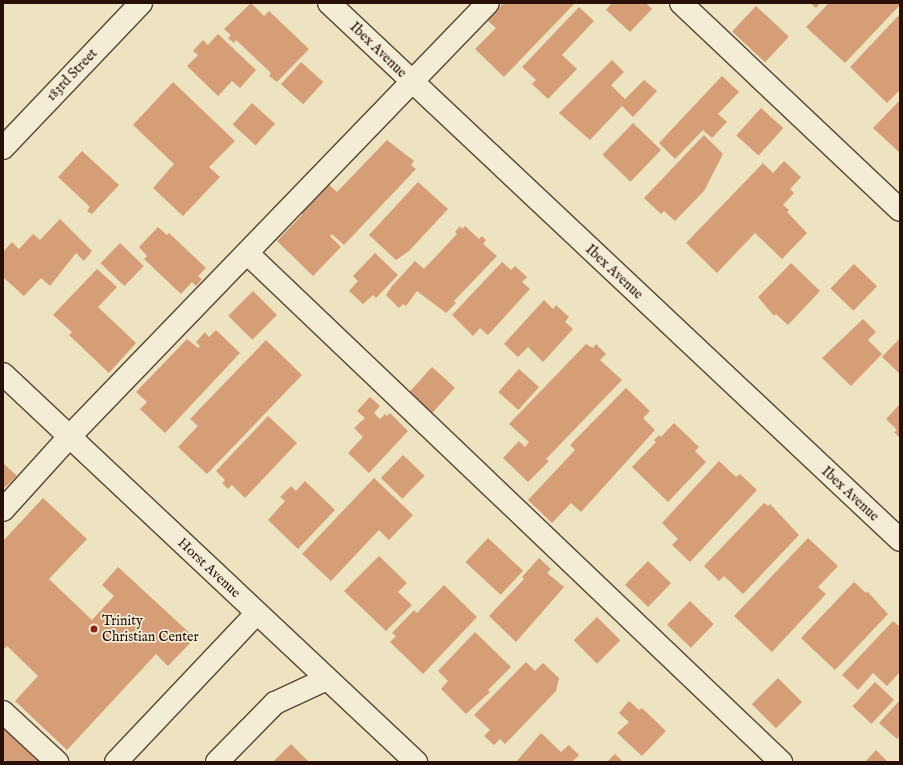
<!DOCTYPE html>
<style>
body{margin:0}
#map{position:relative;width:903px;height:765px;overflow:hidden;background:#ede3c0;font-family:"IM FELL English",serif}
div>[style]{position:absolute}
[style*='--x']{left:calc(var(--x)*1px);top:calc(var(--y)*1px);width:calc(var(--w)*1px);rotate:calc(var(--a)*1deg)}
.building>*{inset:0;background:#d59e77;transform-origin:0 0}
.roads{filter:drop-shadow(1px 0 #594536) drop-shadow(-1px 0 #594536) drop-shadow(0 1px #594536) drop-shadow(0 -1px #594536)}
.minor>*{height:22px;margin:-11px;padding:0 11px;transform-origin:11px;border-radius:11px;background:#f3edd6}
.dots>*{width:11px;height:11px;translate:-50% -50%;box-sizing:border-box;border:2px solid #f3edd6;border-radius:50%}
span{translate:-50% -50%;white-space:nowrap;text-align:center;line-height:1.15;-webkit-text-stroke:3.5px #f3edd6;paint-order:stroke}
.street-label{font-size:14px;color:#281008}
.poi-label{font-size:14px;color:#281008}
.left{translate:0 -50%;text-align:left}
.frame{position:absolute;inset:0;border:4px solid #281008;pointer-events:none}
</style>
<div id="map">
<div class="building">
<div style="clip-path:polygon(251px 3px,264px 16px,269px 11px,309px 49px,277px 82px,269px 76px,271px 73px,236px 40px,234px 43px,228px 38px,231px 35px,224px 29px)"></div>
<div style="clip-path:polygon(504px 3px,575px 3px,504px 77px,475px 49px,496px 28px,487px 20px)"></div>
<div style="clip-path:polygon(612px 3px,646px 3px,652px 9px,630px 32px,606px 10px)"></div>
<div style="clip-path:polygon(810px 3px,820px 3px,816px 8px)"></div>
<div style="clip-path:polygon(829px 3px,900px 3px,900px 5px,845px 63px,806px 27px)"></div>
<div style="left:756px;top:6px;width:45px;height:35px;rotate:43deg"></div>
<div style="clip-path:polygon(579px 7px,594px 21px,562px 55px,577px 69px,548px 99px,532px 84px,536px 80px,522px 67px)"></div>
<div style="clip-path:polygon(900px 14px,900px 90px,887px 103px,850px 67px)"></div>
<div style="clip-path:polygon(218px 34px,256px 70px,240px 88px,232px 81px,218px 96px,187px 66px,198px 55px,193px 51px,203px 40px,208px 45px)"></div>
<div style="clip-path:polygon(612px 60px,624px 72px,611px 85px,625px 99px,644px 80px,657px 91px,633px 117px,622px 106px,590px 140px,559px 113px)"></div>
<div style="left:301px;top:62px;width:30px;height:30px;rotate:42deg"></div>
<div style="clip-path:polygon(722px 76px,739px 92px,718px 114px,727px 122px,712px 138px,703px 130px,675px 159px,659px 143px)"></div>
<div style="clip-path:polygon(173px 82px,235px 141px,209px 167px,220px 177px,183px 216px,153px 188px,174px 164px,133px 125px)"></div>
<div style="clip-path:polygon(900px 100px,900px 153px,873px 128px)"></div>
<div style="left:252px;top:103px;width:31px;height:29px;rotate:42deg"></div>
<div style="left:761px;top:108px;width:30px;height:37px;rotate:42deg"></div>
<div style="left:633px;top:123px;width:39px;height:44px;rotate:44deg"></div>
<div style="clip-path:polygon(704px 135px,723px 154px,704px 191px,675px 221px,664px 211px,661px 214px,644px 198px)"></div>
<div style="clip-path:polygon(387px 140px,414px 161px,411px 165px,416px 169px,344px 245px,332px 234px,330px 236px,341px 247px,313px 276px,277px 241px,302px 215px,299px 211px,326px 182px,337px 192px)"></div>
<div style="clip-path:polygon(82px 151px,119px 185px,92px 214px,87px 211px,90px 207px,58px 177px)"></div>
<div style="clip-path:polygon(784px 161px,801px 177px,790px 189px,794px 193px,783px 205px,789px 210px,787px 212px,807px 233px,782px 259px,755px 233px,717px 273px,686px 243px,763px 163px,773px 173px)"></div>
<div style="clip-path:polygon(418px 182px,448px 209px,409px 251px,396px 260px,369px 235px)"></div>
<div style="clip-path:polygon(60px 219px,92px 251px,84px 261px,76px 253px,50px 286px,41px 278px,24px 296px,3px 277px,3px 252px,12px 242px,19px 249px,33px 234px,40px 240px)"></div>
<div style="clip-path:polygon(460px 226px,462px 229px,465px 226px,479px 239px,482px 236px,486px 240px,483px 244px,497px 256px,454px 301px,456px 303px,446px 313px,417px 291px,406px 306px,403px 304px,399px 308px,386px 295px,392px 286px,415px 261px,424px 269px,457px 234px,455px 232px)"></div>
<div style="clip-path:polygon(158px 227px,167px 235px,169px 233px,206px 268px,198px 276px,202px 279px,196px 286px,192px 282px,181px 294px,144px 259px,147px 256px,139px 247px)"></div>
<div style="left:120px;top:243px;width:33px;height:28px;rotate:44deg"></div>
<div style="clip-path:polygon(375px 253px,398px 275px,376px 298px,373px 295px,363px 304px,349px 291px,358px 281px,353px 276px)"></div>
<div style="clip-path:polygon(502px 262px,511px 270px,515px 266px,527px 277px,522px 282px,530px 289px,488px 335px,480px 328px,473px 336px,452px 315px)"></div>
<div style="clip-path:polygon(791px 263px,820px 291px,788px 325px,776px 314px,774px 316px,758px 297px)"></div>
<div style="left:854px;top:264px;width:32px;height:34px;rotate:44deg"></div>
<div style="clip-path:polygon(97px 269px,117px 287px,98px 307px,136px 343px,109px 373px,69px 335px,72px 332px,53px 315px)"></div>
<div style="left:253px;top:291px;width:34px;height:35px;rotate:45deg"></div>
<div style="clip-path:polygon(544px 300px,553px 309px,556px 305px,569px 317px,565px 322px,573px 329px,543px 362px,528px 347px,518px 357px,504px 344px)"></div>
<div style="clip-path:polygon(863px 319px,876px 332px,868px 340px,882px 354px,851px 386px,822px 358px)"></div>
<div style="clip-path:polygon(216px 330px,240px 353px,165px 433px,140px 409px,147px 402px,136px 392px,187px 339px,198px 348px,200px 346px,196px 342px,205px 332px,209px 337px)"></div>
<div style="clip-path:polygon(900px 338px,900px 374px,882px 357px)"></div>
<div style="clip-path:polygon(266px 340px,302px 375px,207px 474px,178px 447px,198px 426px,190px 419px)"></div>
<div style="clip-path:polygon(586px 344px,593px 348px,596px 344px,606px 354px,600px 360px,622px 380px,546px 459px,549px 461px,528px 482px,503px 458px,519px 441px,525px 447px,529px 442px,509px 424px)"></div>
<div style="left:432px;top:367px;width:31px;height:37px;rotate:42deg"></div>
<div style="left:519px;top:369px;width:27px;height:31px;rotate:42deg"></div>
<div style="clip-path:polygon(626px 388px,650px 411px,643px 418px,655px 430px,581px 512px,571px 503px,552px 523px,528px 500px,575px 450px,570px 445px)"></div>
<div style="clip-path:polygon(370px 397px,380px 406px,374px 413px,380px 419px,385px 414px,387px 416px,390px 413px,408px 431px,369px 473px,348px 453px,363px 437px,354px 428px,365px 418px,357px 411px)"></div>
<div style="clip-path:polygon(900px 404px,900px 438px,894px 432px,897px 430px,886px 419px)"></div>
<div style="clip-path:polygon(268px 416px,297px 443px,245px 498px,232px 485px,228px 489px,222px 483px,225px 480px,216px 471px)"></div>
<div style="clip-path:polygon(674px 423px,699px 447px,695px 451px,706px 462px,668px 502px,632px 467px,656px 442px,654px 440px,659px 435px,661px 437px)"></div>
<div style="left:403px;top:455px;width:30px;height:32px;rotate:44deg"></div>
<div style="clip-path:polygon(719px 461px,736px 477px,740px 474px,757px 490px,690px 562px,672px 545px,678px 539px,662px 523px)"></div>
<div style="clip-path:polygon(3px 463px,17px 476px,3px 489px)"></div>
<div style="clip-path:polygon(374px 478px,413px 515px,389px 540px,379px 530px,331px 581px,302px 554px)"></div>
<div style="clip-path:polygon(305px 481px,335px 510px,298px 549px,268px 520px,285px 501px,280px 497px,291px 486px,296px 491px)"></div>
<div style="clip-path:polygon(43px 498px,87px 539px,49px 579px,92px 620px,114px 596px,102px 585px,118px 567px,195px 638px,168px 666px,156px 654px,67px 750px,15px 701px,38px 676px,7px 646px,3px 650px,3px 541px)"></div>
<div style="clip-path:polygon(764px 503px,768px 506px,770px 504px,799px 535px,743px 594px,724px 576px,719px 581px,704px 566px)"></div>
<div style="left:488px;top:538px;width:48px;height:33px;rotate:43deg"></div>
<div style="clip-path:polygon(808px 538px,838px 566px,818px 587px,826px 594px,772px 652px,734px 616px)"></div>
<div style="clip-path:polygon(379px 556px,407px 583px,398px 592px,412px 605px,386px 631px,344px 591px)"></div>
<div style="clip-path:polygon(539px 558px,551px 569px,547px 573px,564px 587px,516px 642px,489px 616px,524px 579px,522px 577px)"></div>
<div style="left:648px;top:561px;width:32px;height:33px;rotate:44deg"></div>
<div style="clip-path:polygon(854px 582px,866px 593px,867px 591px,888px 614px,835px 670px,801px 638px)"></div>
<div style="clip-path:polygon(444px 585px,477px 617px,423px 674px,390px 642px,396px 636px,392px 633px,414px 610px,417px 613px)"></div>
<div style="left:690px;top:601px;width:33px;height:33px;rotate:44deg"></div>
<div style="left:597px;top:617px;width:33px;height:33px;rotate:45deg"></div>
<div style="clip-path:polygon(893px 621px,900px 627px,900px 672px,887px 686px,873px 673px,858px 690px,842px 675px)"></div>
<div style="clip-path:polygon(475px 632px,511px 667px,488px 690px,490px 692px,466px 714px,441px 689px,448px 681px,438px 671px)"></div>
<div style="clip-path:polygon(526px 662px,535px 671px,543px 663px,559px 678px,556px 691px,505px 744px,500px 739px,494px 745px,484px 736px,490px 730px,474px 715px)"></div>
<div style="left:778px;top:678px;width:34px;height:37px;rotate:45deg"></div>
<div style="left:875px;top:682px;width:26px;height:33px;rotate:43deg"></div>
<div style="clip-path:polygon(900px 700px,900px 736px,897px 739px,879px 723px)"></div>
<div style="clip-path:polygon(629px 701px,639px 710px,642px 708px,666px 731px,642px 756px,617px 733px,629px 722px,619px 713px)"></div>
<div style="clip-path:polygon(3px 726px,41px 762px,7px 762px,3px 759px)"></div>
<div style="clip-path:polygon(541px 733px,561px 752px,569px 745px,579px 755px,572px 762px,516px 762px)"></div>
<div style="clip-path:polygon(291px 744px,309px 762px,273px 762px)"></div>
<div style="clip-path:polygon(876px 750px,888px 762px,865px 762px)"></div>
<div style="clip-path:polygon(615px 754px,623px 762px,607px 762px)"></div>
</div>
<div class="roads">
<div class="minor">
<div style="--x:329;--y:3;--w:784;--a:43.24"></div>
<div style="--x:681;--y:3;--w:301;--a:43.4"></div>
<div style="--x:3;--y:148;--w:200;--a:-46.4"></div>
<div style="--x:247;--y:253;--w:738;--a:43.63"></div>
<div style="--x:3;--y:374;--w:567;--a:43.21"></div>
<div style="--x:3;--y:510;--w:98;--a:-47.9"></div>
<div style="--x:69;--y:437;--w:603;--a:-46.01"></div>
<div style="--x:3;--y:712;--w:74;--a:42.8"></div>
<div style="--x:116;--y:762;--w:205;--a:-46.6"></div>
<div style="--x:217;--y:762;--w:83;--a:-45.5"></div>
<div style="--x:275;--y:703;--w:57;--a:-24.8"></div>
</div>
</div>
<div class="dots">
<div style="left:94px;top:629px;background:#8f2418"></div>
</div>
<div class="street-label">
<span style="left:378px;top:50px;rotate:44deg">Ibex Avenue</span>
<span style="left:72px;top:75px;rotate:-46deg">183rd Street</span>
<span style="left:614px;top:272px;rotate:43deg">Ibex Avenue</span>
<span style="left:850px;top:494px;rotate:43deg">Ibex Avenue</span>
<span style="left:209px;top:568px;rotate:43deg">Horst Avenue</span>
</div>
<div class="poi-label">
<span class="left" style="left:102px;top:629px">Trinity<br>Christian Center</span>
</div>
<div class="frame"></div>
</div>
